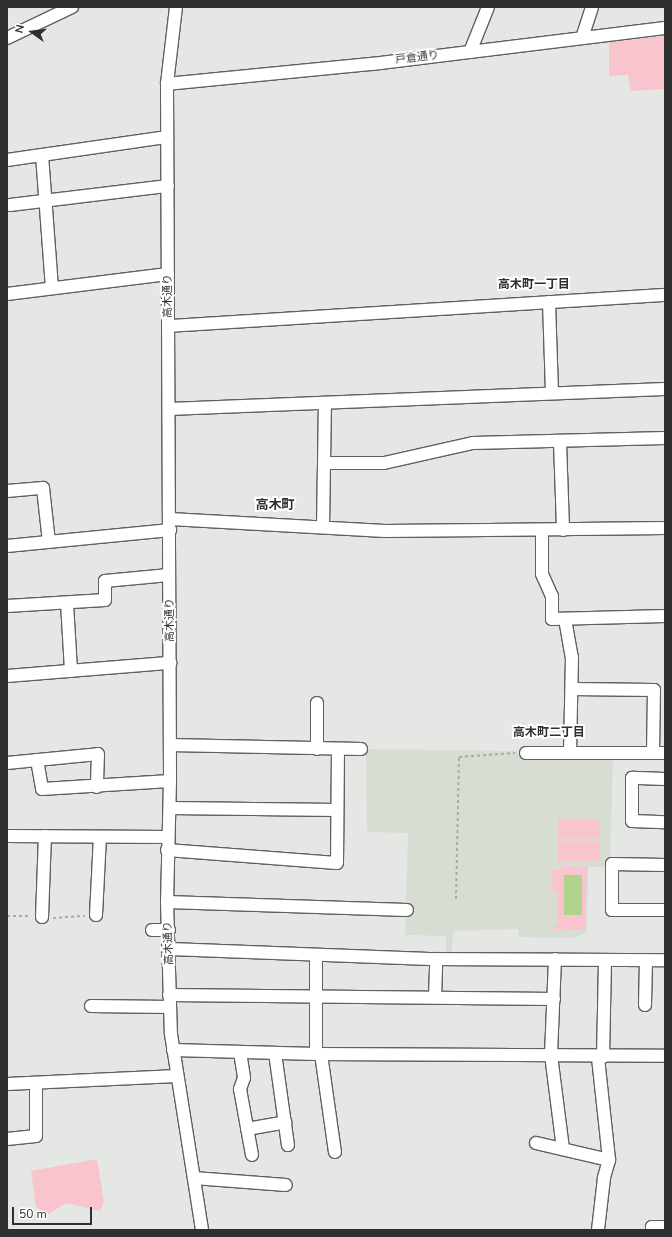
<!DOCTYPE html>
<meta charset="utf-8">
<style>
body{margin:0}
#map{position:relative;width:672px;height:1237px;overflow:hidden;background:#e5e7e4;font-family:"Nunito Sans","Noto Sans JP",sans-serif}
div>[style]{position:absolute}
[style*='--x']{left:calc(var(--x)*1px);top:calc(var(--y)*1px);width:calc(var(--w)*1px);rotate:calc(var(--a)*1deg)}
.built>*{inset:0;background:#d7ddd3}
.green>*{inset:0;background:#f8c5cf;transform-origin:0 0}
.water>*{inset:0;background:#b0d48c;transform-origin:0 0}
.path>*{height:2px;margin-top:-1px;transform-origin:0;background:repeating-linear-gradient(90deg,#a8aaa7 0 3px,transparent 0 6px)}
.roads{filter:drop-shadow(1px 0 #5f615e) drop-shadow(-1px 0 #5f615e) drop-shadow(0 1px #5f615e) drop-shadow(0 -1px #5f615e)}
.minor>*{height:12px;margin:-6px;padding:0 6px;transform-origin:6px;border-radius:6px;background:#fff}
span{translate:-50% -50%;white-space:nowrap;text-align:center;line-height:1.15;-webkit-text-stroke:4px #fff;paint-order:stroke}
.street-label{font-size:11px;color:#2e2f2e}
.neighbourhood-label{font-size:12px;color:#2e2f2e;font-weight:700}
.quarter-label{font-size:13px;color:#2e2f2e;font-weight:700}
.frame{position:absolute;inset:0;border:8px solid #2e2f2e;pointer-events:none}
.north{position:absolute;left:12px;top:12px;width:40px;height:40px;-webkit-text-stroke:3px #fff;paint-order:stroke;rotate:284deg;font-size:11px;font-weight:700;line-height:16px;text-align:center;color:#2e2f2e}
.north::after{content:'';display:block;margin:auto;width:14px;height:18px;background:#2e2f2e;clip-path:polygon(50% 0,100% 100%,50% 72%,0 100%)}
.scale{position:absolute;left:12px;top:1207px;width:80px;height:18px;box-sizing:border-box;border:2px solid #2e2f2e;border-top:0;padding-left:5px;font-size:12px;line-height:14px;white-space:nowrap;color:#2e2f2e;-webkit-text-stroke:3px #fff;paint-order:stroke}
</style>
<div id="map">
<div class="built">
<div style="clip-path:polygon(366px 749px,518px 751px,519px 757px,613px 757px,610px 867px,588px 867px,587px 932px,573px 938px,519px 937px,518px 929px,453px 931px,452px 952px,446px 952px,446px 936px,405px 935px,408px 833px,367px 832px)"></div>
</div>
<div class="green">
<div style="clip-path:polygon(665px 36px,665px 89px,631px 91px,628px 75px,609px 76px,609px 42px)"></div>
<div style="left:558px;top:819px;width:42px;height:20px"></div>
<div style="left:558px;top:841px;width:42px;height:20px"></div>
<div style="clip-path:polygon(562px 866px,587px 867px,585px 930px,554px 929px,554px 925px,557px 925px,558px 892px,551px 892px,552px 870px,559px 870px)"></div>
<div style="clip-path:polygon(97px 1159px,104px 1201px,100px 1211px,66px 1203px,47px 1215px,36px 1207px,31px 1171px)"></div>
</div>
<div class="water">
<div style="left:564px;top:875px;width:18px;height:40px"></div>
</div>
<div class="path">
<div style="--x:456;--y:899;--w:142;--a:-88.8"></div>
<div style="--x:459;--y:757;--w:56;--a:-4.1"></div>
<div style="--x:7;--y:916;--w:24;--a:0"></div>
<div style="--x:53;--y:918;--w:32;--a:-4"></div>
</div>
<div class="roads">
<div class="minor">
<div style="--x:176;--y:7;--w:78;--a:96.7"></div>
<div style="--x:167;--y:84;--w:697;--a:89.75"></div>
<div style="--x:170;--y:781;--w:121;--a:91.4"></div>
<div style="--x:167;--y:902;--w:132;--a:88.3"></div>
<div style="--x:171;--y:1034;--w:198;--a:81"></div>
<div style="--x:7;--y:38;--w:72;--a:-25.5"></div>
<div style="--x:582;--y:38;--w:33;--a:-72"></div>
<div style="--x:470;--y:52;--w:48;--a:-68.2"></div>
<div style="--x:167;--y:84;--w:206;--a:-5.6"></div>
<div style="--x:372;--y:64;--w:295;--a:-7"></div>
<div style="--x:42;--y:155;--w:133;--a:85.7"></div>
<div style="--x:7;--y:160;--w:162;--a:-8.2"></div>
<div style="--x:10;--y:205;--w:159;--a:-6.9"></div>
<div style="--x:7;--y:294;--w:162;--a:-7.1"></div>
<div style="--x:549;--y:302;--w:91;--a:88.1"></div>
<div style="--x:169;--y:326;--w:497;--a:-3.6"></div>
<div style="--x:169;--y:409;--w:496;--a:-2.3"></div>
<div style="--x:560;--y:442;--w:88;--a:88"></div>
<div style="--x:325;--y:463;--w:59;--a:0"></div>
<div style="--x:384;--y:463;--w:91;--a:-12.7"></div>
<div style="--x:473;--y:443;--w:192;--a:-1.5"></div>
<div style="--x:7;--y:491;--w:36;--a:-5"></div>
<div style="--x:43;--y:488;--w:54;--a:83.7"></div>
<div style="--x:170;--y:519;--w:215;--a:3.2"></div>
<div style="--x:385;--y:531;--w:280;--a:-0.6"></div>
<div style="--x:323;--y:527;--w:124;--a:-89.1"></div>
<div style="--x:542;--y:530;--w:44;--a:90"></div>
<div style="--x:542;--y:574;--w:24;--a:66"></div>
<div style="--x:552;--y:596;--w:23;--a:90"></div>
<div style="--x:552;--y:619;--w:113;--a:-1.5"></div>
<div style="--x:7;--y:546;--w:164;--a:-5.6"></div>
<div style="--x:67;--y:603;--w:68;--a:86.6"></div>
<div style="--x:7;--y:606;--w:98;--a:-3.5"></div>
<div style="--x:105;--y:600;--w:19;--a:-90"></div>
<div style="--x:105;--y:581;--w:64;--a:-5.4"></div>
<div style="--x:565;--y:619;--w:39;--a:80"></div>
<div style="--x:572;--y:657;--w:95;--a:91.2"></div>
<div style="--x:7;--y:676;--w:164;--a:-4.6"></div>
<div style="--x:572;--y:689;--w:82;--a:0.7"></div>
<div style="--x:654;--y:690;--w:63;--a:90.9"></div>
<div style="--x:170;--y:745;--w:191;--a:1.2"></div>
<div style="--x:317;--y:749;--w:46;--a:-90"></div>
<div style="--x:526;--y:753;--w:139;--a:0"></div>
<div style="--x:37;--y:760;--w:29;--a:80"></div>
<div style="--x:42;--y:789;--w:128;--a:-3.6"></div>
<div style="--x:7;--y:763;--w:91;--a:-5.6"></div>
<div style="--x:98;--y:754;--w:33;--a:92"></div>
<div style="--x:665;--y:779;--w:33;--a:-178"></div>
<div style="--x:632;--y:778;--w:43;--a:90"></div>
<div style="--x:632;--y:821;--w:33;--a:2"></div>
<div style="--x:170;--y:808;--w:167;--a:0.7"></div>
<div style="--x:7;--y:836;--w:161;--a:0.4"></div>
<div style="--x:167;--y:850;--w:170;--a:4.4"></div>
<div style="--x:337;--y:863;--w:114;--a:-89.5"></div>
<div style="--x:665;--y:865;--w:53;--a:-178.9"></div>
<div style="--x:612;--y:864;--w:46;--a:90"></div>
<div style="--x:612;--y:910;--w:53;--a:0"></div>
<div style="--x:167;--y:902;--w:240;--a:1.9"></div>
<div style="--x:96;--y:915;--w:78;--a:-87.1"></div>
<div style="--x:42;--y:917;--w:81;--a:-87.9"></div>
<div style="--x:152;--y:930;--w:17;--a:0"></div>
<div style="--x:170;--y:949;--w:266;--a:2.2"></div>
<div style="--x:436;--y:959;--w:229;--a:0.3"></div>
<div style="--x:555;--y:959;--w:96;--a:92.4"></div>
<div style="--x:551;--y:1055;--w:95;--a:82.7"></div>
<div style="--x:169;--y:995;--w:385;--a:0.6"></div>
<div style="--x:435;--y:997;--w:38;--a:-88"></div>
<div style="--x:645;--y:1005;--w:45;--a:-88.7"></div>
<div style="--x:91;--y:1006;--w:79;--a:0.7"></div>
<div style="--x:173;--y:1050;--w:143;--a:1.6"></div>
<div style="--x:316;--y:1054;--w:349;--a:0.3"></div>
<div style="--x:240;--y:1052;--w:26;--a:81"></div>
<div style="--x:244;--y:1078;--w:12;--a:110"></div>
<div style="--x:240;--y:1089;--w:67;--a:79.7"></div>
<div style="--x:275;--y:1053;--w:93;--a:82"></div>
<div style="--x:316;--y:1054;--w:98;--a:-90"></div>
<div style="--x:321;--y:1054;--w:99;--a:81.9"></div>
<div style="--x:603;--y:1057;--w:97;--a:-88.8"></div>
<div style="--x:598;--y:1058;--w:103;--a:83.8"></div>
<div style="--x:609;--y:1160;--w:19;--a:106"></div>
<div style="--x:604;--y:1178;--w:52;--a:96.6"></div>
<div style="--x:7;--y:1084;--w:170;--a:-2.7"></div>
<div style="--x:247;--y:1129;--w:39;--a:-10"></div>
<div style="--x:7;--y:1139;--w:29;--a:-6"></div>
<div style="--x:36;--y:1136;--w:53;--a:-90"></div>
<div style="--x:536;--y:1143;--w:75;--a:13.1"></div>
<div style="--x:194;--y:1178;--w:92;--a:4.4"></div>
<div style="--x:652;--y:1230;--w:3;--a:-90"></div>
<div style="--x:652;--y:1227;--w:13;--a:0"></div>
</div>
</div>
<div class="street-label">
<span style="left:417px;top:58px;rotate:-7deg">戸倉通り</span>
<span style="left:168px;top:296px;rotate:-90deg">高木通り</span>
<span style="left:170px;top:620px;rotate:-90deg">高木通り</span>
<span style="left:169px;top:943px;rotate:-92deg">高木通り</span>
</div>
<div class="neighbourhood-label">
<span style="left:534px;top:285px">高木町一丁目</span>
<span style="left:549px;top:733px">高木町二丁目</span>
</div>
<div class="quarter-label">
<span style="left:275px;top:505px">高木町</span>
</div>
<div class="frame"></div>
<div class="north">N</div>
<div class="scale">50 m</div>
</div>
